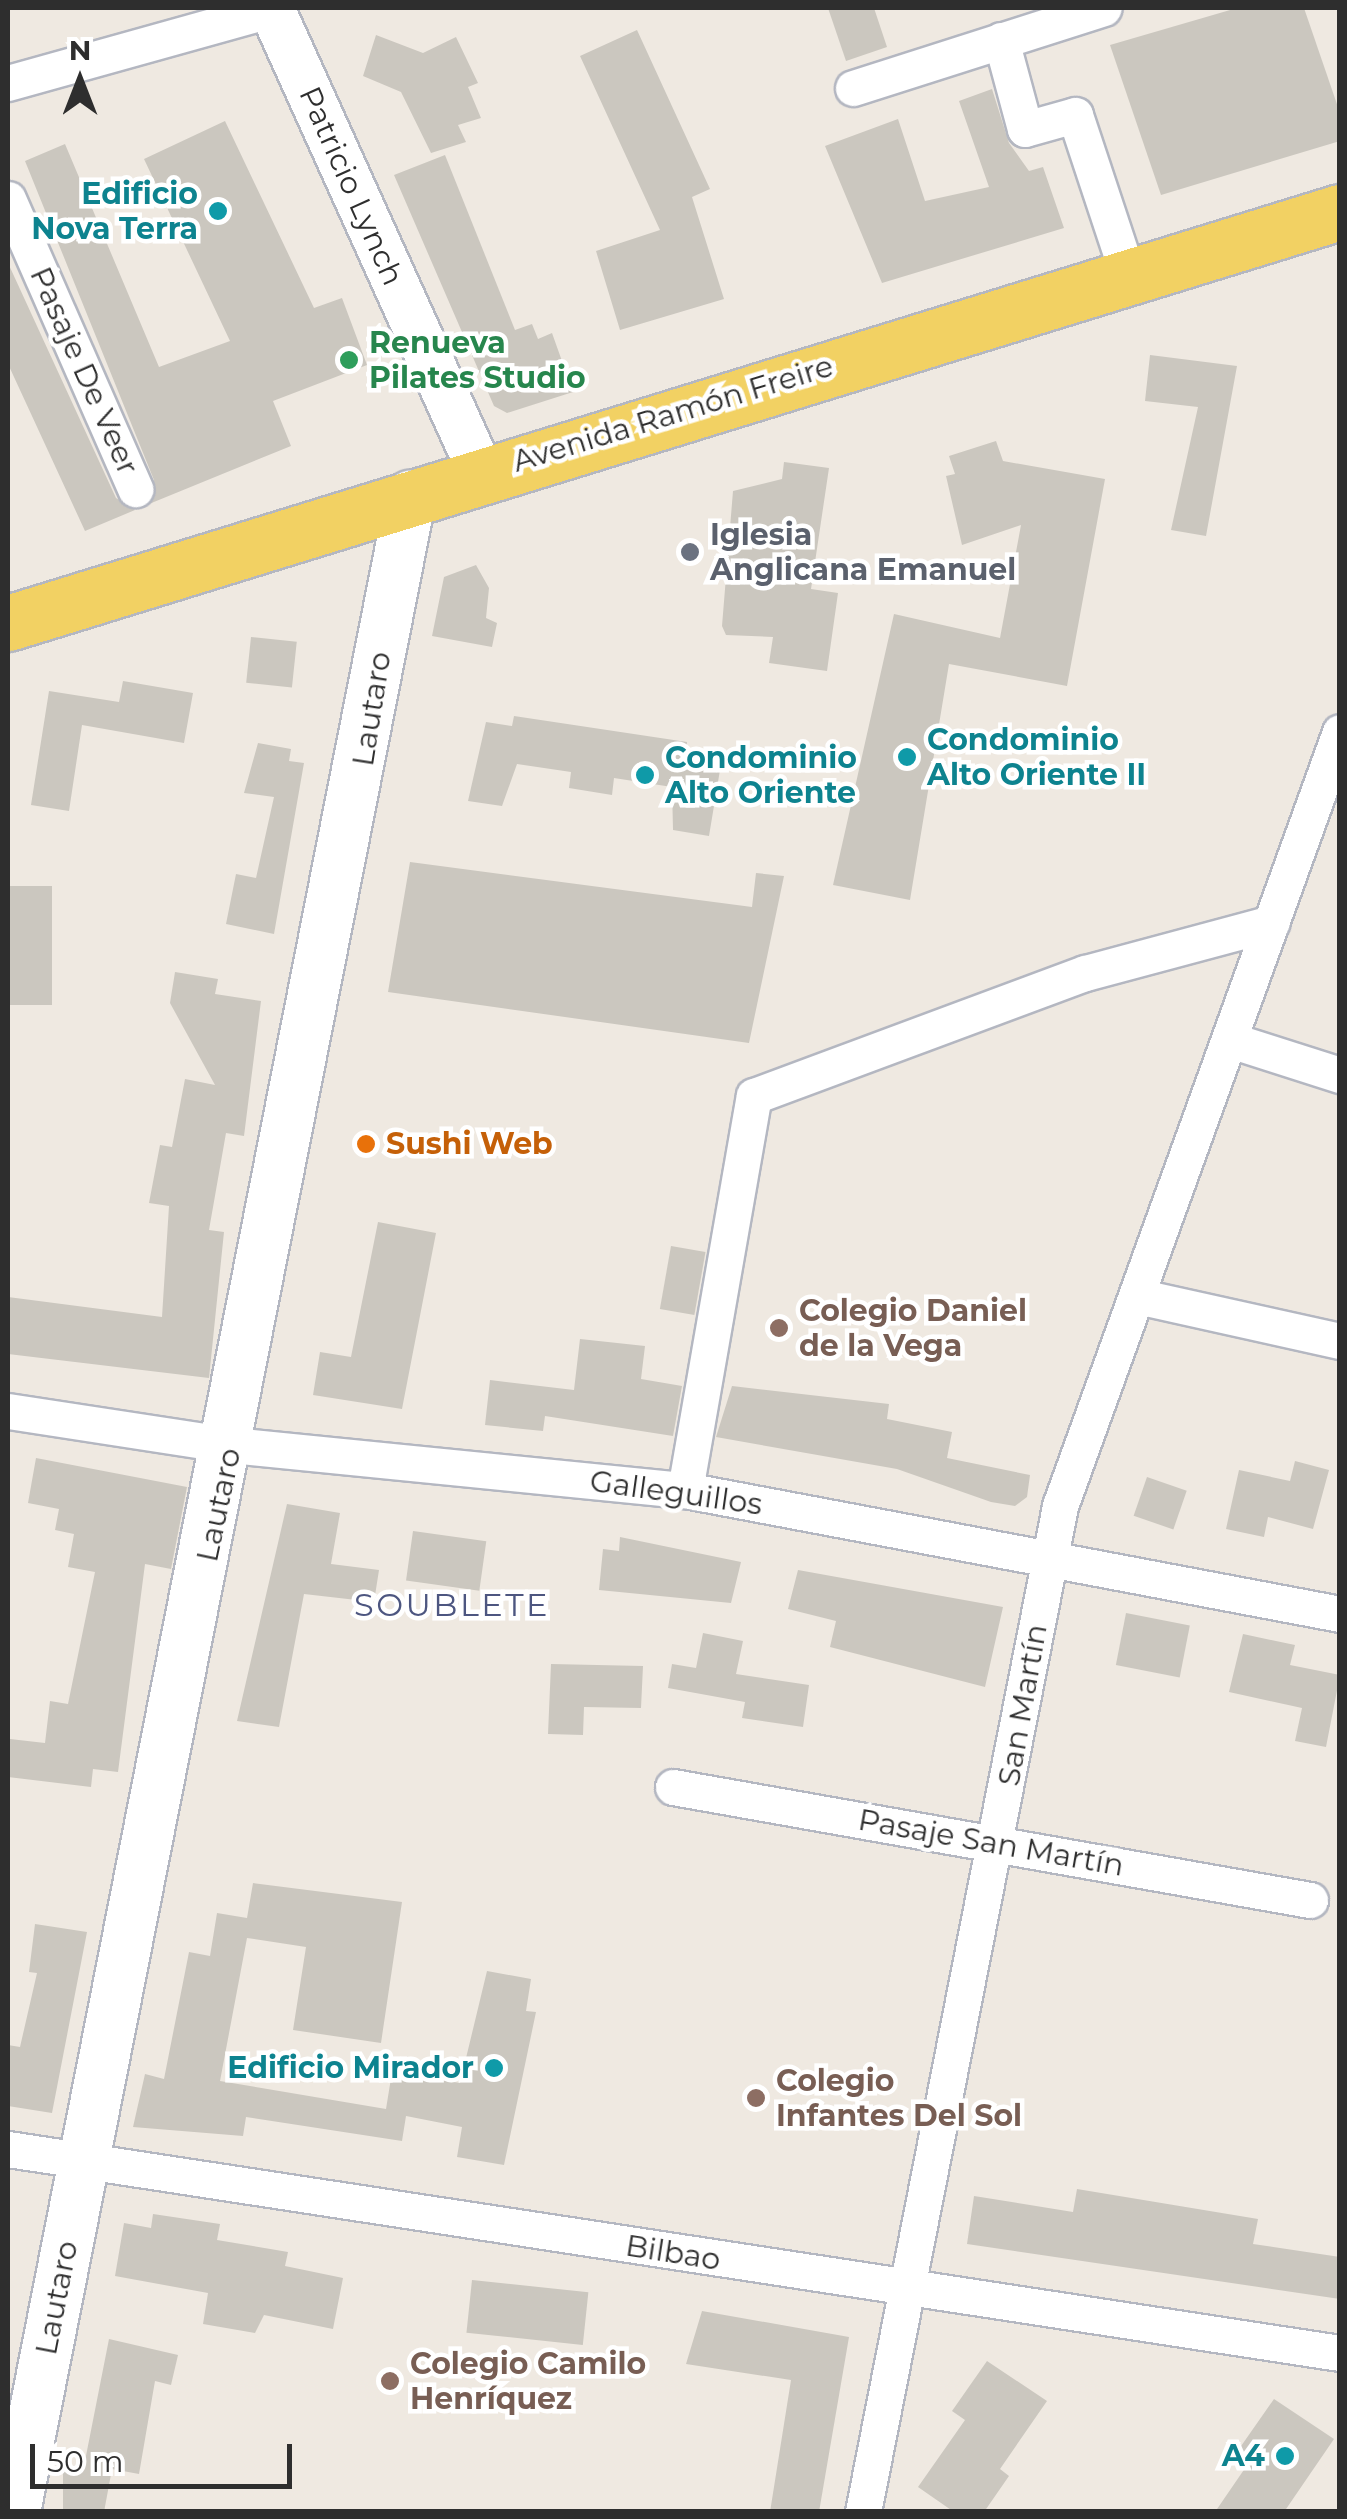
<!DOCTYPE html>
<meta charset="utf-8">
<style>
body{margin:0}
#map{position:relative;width:1347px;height:2519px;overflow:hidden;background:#efe9e1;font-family:Montserrat,sans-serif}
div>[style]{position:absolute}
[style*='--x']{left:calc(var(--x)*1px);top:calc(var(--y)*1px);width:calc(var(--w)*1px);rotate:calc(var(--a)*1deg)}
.building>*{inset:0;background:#cbc7bf;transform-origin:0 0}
.roads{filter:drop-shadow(2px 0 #b4b7c1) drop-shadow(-2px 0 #b4b7c1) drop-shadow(0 2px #b4b7c1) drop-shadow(0 -2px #b4b7c1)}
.minor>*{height:35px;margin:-17.5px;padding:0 17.5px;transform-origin:17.5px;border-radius:17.5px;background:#fff}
.tertiary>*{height:45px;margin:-22.5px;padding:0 22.5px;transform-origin:22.5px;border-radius:22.5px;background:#fff}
.secondary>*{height:50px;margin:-25px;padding:0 25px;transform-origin:25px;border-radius:25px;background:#fff}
.primary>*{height:55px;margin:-27.5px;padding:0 27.5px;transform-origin:27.5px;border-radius:27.5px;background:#f2d163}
.dots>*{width:28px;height:28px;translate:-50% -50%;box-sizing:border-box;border:5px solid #fff;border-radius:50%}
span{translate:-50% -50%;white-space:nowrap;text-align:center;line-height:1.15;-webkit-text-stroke:9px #fff;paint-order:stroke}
.street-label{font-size:30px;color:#2e2e2e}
.culture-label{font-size:30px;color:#0d838f;font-weight:700}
.right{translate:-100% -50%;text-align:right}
.left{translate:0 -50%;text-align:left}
.leisure-label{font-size:30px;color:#27864d;font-weight:700}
.worship-label{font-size:30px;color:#5b616d;font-weight:700}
.food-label{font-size:30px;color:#c56008;font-weight:700}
.education-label{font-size:30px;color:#785e54;font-weight:700}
.neighbourhood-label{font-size:32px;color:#4d5680;letter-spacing:2.5px}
.frame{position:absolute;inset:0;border:10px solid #2e2e2e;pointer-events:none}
.north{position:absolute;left:30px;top:30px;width:100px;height:100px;-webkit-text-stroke:8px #fff;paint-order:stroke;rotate:0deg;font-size:28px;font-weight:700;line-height:40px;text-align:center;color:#2e2e2e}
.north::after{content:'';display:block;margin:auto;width:35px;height:45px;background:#2e2e2e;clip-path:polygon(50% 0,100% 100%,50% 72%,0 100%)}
.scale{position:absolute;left:30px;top:2444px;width:262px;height:45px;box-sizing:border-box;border:5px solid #2e2e2e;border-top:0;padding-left:12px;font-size:30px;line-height:35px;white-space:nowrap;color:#2e2e2e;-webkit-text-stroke:8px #fff;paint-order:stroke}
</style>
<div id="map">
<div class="building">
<div style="clip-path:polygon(828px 8px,874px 8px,887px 47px,846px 61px)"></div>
<div style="clip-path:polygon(1237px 8px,1304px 8px,1340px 113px,1340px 141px,1161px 195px,1110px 45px)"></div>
<div style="clip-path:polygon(637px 30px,710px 189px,692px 197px,724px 299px,620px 330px,596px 251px,660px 230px,580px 56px)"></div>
<div style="clip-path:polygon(376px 35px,423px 53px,456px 37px,478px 83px,468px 87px,481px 118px,458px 125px,466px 142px,431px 153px,401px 92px,363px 76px)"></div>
<div style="clip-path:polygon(992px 89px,1009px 143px,1029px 171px,1043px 167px,1064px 228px,882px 283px,825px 146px,898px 119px,925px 201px,989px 187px,959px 101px)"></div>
<div style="clip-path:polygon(225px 121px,314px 308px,342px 298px,367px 365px,273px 401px,291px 446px,149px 504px,154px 480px,25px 161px,65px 144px,159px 367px,230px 341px,144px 159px)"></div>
<div style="clip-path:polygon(445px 155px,515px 330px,532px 324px,538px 339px,552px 333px,573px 392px,507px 413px,494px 406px,394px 175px)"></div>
<div style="clip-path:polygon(8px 263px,116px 498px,135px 510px,85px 531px,8px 364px)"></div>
<div style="clip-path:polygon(1150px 355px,1237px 366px,1206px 536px,1171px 530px,1198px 407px,1145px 401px)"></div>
<div style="clip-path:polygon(996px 441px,1003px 461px,1105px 479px,1067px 686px,949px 664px,910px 900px,833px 885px,894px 614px,1000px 638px,1021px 525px,962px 545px,946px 476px,955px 474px,949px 456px)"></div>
<div style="clip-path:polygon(784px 462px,829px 468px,811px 589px,838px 593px,827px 671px,769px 663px,773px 637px,726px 635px,722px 626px,733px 491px,782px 479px)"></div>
<div style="clip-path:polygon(476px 565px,489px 588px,486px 618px,497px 623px,492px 647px,432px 636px,444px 577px)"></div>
<div style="left:251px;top:637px;width:46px;height:46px;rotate:6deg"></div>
<div style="clip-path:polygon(123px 681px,193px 693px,184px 743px,82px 725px,69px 811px,31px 805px,49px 691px,119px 702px)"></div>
<div style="clip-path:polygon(514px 716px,687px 742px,686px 752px,722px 758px,709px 836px,673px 830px,672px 787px,614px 778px,612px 795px,569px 788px,571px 772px,517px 764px,502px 806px,468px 801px,486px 722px,512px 726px)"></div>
<div style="clip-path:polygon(258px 743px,291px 749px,289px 761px,304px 763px,274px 934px,226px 924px,236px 874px,256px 878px,274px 797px,244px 793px)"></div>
<div style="clip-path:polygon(410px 862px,752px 907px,756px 873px,784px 876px,749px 1043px,388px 992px)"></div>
<div style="left:8px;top:886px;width:44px;height:119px"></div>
<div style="clip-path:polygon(175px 972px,218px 979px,215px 994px,261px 1001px,244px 1136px,226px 1133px,209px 1230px,224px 1232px,209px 1378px,8px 1354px,8px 1297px,162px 1317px,169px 1206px,149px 1203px,160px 1145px,172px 1147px,185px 1079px,215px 1085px,170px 1003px)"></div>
<div style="clip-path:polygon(378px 1222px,436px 1233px,402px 1409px,313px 1395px,320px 1352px,351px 1357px)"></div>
<div style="left:671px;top:1246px;width:35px;height:64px;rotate:10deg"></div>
<div style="clip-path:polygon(580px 1339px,645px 1346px,641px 1379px,682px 1386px,673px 1436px,545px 1416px,543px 1431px,485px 1425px,490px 1380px,574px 1390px)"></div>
<div style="clip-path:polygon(732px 1386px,889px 1404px,887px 1419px,952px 1432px,947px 1458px,1030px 1475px,1027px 1497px,1015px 1506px,991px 1502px,897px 1469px,716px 1437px)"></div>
<div style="clip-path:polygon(36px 1458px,187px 1487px,171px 1569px,145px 1564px,118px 1772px,93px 1769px,91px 1787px,8px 1777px,10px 1739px,45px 1743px,50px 1701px,68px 1704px,95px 1572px,68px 1567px,74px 1534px,55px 1530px,59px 1509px,28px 1503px)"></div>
<div style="clip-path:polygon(1295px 1461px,1329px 1470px,1313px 1529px,1268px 1517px,1264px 1537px,1226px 1529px,1239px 1470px,1290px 1481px)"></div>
<div style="left:1147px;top:1477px;width:42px;height:41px;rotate:19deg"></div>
<div style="clip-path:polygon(287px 1504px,340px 1513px,331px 1564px,379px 1570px,374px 1602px,304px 1594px,279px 1727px,237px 1721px)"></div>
<div style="left:413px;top:1531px;width:74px;height:50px;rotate:8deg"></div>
<div style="clip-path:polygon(620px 1537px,741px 1562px,731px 1603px,599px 1590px,603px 1549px,619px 1551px)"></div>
<div style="clip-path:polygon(798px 1570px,1003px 1607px,985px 1687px,830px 1647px,836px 1621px,788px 1609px)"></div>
<div style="left:1126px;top:1613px;width:65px;height:53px;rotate:11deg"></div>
<div style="clip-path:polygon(703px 1633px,743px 1641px,736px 1674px,809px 1685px,803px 1727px,742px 1718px,745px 1702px,668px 1688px,672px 1664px,696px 1668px)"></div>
<div style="clip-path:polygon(1243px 1634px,1295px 1645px,1290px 1665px,1340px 1675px,1326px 1747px,1295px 1741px,1302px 1708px,1229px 1692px)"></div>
<div style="clip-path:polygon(551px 1664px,643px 1666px,641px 1708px,584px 1707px,583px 1735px,548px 1734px)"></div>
<div style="clip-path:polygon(253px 1883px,402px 1902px,381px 2043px,293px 2030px,306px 1947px,247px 1938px,220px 2081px,386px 2109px,392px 2072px,460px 2083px,487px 1971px,531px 1979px,526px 2011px,536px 2012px,504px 2165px,457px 2157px,462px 2127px,406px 2116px,402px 2141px,246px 2117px,243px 2136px,133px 2127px,145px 2074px,164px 2079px,189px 1952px,210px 1956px,217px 1913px,247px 1918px)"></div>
<div style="clip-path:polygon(35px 1924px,87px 1932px,52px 2113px,8px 2106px,8px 2045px,20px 2047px,37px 1973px,29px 1972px)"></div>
<div style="clip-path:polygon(1077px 2189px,1258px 2219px,1253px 2244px,1340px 2257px,1340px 2299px,967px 2244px,974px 2196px,1073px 2212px)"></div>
<div style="clip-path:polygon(153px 2214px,220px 2224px,217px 2240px,288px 2252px,285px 2266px,343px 2278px,333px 2329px,264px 2315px,255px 2333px,203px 2324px,208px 2293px,115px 2276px,124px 2223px,151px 2228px)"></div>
<div style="left:472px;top:2280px;width:117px;height:53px;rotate:6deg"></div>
<div style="clip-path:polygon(702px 2311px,849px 2337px,819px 2512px,770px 2512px,791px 2380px,686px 2364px)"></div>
<div style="clip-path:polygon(109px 2339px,178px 2355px,171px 2385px,155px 2381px,139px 2474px,112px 2469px,104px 2512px,63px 2512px,63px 2467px,83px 2471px)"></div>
<div style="clip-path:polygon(987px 2361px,1047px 2401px,1000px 2469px,1009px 2476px,984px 2512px,954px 2512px,918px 2487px,965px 2420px,952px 2411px)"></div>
<div style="clip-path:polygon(1274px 2399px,1334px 2439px,1284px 2512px,1215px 2512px,1252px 2458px,1239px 2449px)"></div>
</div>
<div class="roads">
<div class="minor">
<div style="--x:1001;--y:40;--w:92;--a:74.9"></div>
<div style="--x:1025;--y:129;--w:52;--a:-15.6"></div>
<div style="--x:1075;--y:115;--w:169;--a:71.7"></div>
<div style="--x:8;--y:83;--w:278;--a:-15.6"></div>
<div style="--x:853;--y:88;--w:263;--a:-17.7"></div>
<div style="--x:8;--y:199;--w:317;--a:66.3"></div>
<div style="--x:1230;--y:1040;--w:115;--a:17.7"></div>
<div style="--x:1137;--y:1296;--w:208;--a:12.5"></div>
<div style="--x:8;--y:1411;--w:226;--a:8.7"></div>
<div style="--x:231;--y:1445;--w:456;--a:5.7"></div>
<div style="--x:685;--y:1490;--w:667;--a:10.72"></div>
<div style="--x:685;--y:1490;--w:400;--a:-80.1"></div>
<div style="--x:754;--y:1096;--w:353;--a:-20.4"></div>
<div style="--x:1085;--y:973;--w:193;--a:-15"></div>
<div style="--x:673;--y:1787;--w:647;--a:10.06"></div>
<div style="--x:8;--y:2149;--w:1348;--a:8.71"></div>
<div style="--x:863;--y:2512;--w:1025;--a:-78.92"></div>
<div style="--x:1060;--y:1506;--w:823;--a:-70.11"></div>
</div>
<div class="tertiary">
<div style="--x:271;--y:8;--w:510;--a:65.7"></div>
</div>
<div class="secondary">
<div style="--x:15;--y:2512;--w:2055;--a:-78.89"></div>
</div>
<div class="primary">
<div style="--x:8;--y:623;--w:1394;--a:-17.15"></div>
</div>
</div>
<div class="dots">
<div style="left:218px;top:211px;background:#0f9aa8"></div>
<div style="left:349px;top:360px;background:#2e9e5b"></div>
<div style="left:690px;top:552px;background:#6b7280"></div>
<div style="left:907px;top:757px;background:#0f9aa8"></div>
<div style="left:645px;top:775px;background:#0f9aa8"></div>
<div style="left:366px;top:1144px;background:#e8710a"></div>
<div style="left:779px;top:1328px;background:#8d6e63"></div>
<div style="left:494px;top:2068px;background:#0f9aa8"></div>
<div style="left:756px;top:2098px;background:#8d6e63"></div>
<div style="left:390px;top:2381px;background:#8d6e63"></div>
<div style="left:1285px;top:2456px;background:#0f9aa8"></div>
</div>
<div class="street-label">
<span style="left:351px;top:186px;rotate:66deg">Patricio Lynch</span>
<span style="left:84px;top:371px;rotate:66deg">Pasaje De Veer</span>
<span style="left:673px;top:414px;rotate:-17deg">Avenida Ramón Freire</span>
<span style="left:372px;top:709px;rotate:-81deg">Lautaro</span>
<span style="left:676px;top:1493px;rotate:8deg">Galleguillos</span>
<span style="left:219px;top:1505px;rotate:-78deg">Lautaro</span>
<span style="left:1023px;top:1705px;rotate:-80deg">San Martín</span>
<span style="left:991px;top:1843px;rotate:10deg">Pasaje San Martín</span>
<span style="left:673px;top:2253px;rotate:9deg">Bilbao</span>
<span style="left:57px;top:2298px;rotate:-79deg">Lautaro</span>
</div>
<div class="culture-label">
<span class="right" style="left:198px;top:211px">Edificio<br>Nova Terra</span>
<span class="left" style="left:927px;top:757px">Condominio<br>Alto Oriente II</span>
<span class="left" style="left:665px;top:775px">Condominio<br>Alto Oriente</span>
<span class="right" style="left:474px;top:2068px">Edificio Mirador</span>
<span class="right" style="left:1265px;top:2456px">A4</span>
</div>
<div class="leisure-label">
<span class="left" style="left:369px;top:360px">Renueva<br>Pilates Studio</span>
</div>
<div class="worship-label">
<span class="left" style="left:710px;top:552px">Iglesia<br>Anglicana Emanuel</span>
</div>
<div class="food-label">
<span class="left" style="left:386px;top:1144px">Sushi Web</span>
</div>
<div class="education-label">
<span class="left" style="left:799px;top:1328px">Colegio Daniel<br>de la Vega</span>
<span class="left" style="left:776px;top:2098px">Colegio<br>Infantes Del Sol</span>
<span class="left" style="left:410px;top:2381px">Colegio Camilo<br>Henríquez</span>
</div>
<div class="neighbourhood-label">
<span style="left:452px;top:1605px">SOUBLETE</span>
</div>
<div class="frame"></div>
<div class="north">N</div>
<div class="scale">50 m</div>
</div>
